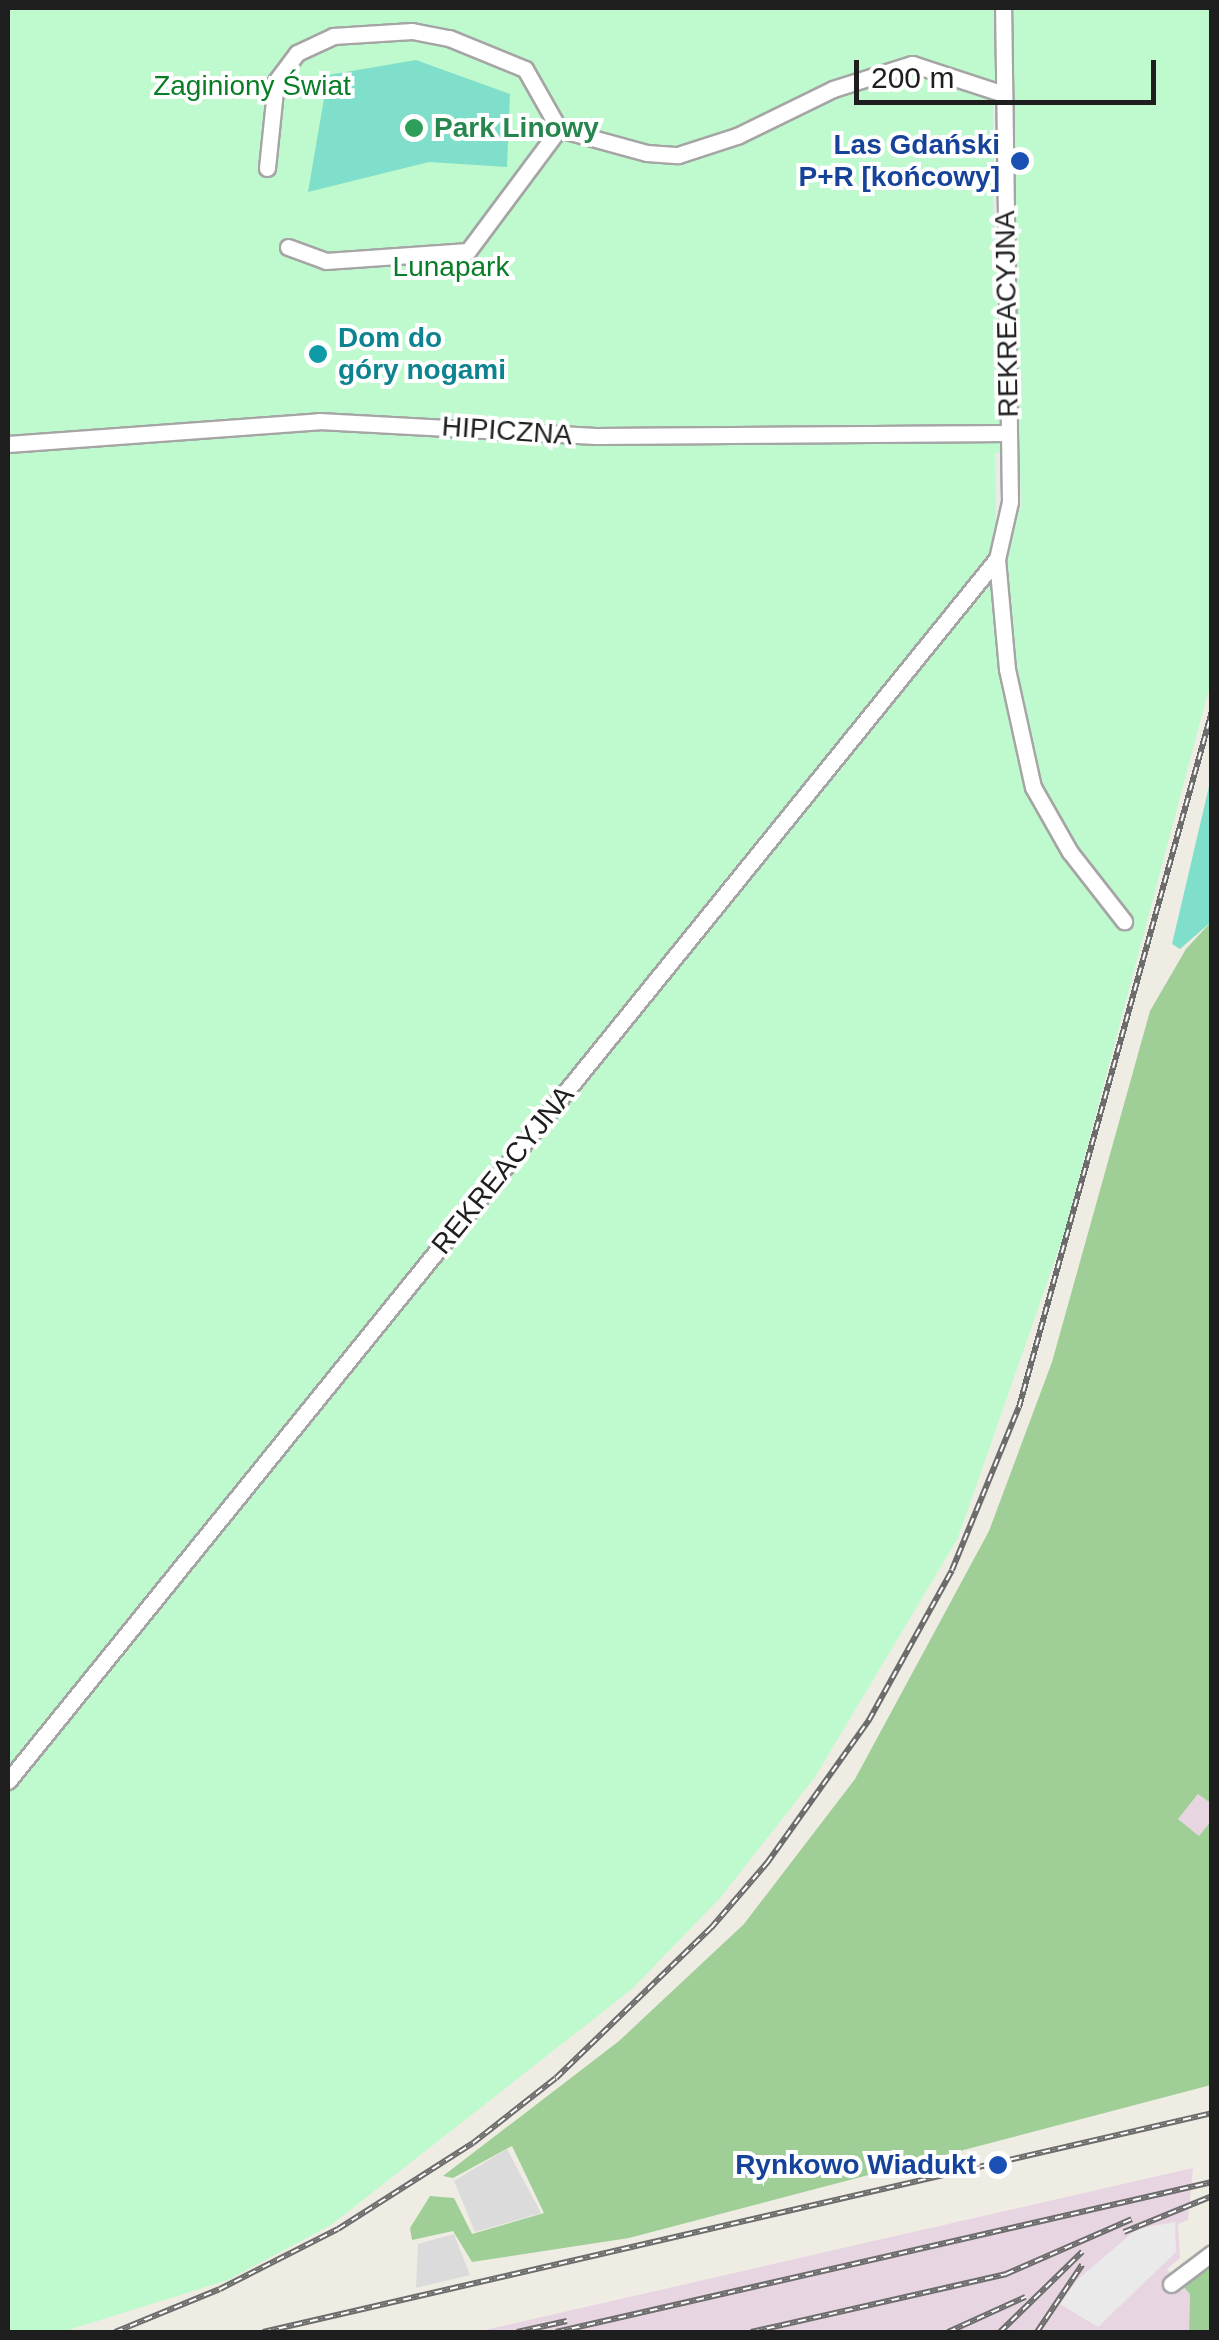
<!DOCTYPE html>
<meta charset="utf-8">
<style>
body{margin:0}
#map{position:relative;width:1219px;height:2340px;overflow:hidden;background:#efede3;font-family:Arial,sans-serif}
div>[style]{position:absolute}
[style*='--x']{left:calc(var(--x)*1px);top:calc(var(--y)*1px);width:calc(var(--w)*1px);rotate:calc(var(--a)*1deg)}
.residential>*{inset:0;background:#dcdbdb}
.industrial>*{inset:0;background:#e8d5e2}
.forest>*{inset:0;background:#9fcf97}
.park>*{inset:0;background:#bfface}
.pitch>*{inset:0;background:#80dfca}
.parking>*{inset:0;background:#eaeaea}
.roads{filter:drop-shadow(2px 0 #a5a5a5) drop-shadow(-2px 0 #a5a5a5) drop-shadow(0 2px #a5a5a5) drop-shadow(0 -2px #a5a5a5)}
.minor>*{height:15px;margin:-7.5px;padding:0 7.5px;transform-origin:7.5px;border-radius:7.5px;background:#fff}
.rail>*{height:6px;margin-top:-3px;transform-origin:0;background:repeating-linear-gradient(90deg,#fff 0 8px,#6c6c6c 0 16px);box-sizing:border-box;border-block:2px solid #6c6c6c}
.dots>*{width:28px;height:28px;translate:-50% -50%;box-sizing:border-box;border:5px solid #fff;border-radius:50%}
span{translate:-50% -50%;white-space:nowrap;text-align:center;line-height:1.15;-webkit-text-stroke:8px #fff;paint-order:stroke}
.park-label{font-size:28px;color:#0a7e27}
.leisure-label{font-size:28px;color:#27864d;font-weight:700}
.left{translate:0 -50%;text-align:left}
.transit-label{font-size:28px;color:#164399;font-weight:700}
.right{translate:-100% -50%;text-align:right}
.street-label{font-size:28px;color:#1e1e1e}
.culture-label{font-size:28px;color:#0d838f;font-weight:700}
.frame{position:absolute;inset:0;border:10px solid #1e1e1e;pointer-events:none}
.scale{position:absolute;left:854px;top:60px;width:302px;height:45px;box-sizing:border-box;border:5px solid #1e1e1e;border-top:0;padding-left:12px;font-size:30px;line-height:35px;white-space:nowrap;color:#1e1e1e;-webkit-text-stroke:8px #fff;paint-order:stroke}
</style>
<div id="map">
<div class="residential">
<div style="clip-path:polygon(507px 2149px,541px 2213px,475px 2232px,454px 2181px)"></div>
<div style="clip-path:polygon(454px 2234px,470px 2275px,416px 2288px,418px 2244px)"></div>
</div>
<div class="industrial">
<div style="clip-path:polygon(1199px 1793px,1211px 1804px,1211px 1821px,1199px 1836px,1178px 1819px)"></div>
<div style="clip-path:polygon(1193px 2168px,1188px 2220px,1178px 2224px,1180px 2258px,1167px 2269px,1190px 2294px,1189px 2332px,476px 2332px)"></div>
</div>
<div class="forest">
<div style="clip-path:polygon(1211px 922px,1212px 1804px,1198px 1794px,1178px 1819px,1199px 1836px,1211px 1821px,1211px 2085px,629px 2238px,472px 2262px,453px 2231px,412px 2240px,410px 2228px,430px 2196px,454px 2198px,472px 2234px,544px 2213px,512px 2146px,453px 2178px,443px 2176px,619px 2041px,744px 1924px,855px 1779px,989px 1531px,1052px 1362px,1150px 1011px,1186px 949px)"></div>
<div style="clip-path:polygon(1211px 2259px,1211px 2332px,1189px 2332px,1190px 2294px,1181px 2284px)"></div>
</div>
<div class="park">
<div style="clip-path:polygon(8px 8px,1211px 8px,1211px 681px,1064px 1234px,958px 1538px,815px 1777px,721px 1897px,632px 1989px,331px 2225px,228px 2280px,62px 2332px,8px 2332px)"></div>
</div>
<div class="pitch">
<div style="clip-path:polygon(416px 60px,510px 94px,507px 167px,429px 162px,308px 192px,328px 75px)"></div>
<div style="clip-path:polygon(1211px 778px,1211px 922px,1180px 949px,1172px 944px)"></div>
</div>
<div class="parking">
<div style="clip-path:polygon(993px 100px,999px 100px,1001px 244px,994px 244px)"></div>
<div style="clip-path:polygon(1011px 352px,1017px 352px,1021px 509px,1014px 509px)"></div>
<div style="clip-path:polygon(995px 453px,1002px 453px,1002px 531px,996px 531px)"></div>
<div style="clip-path:polygon(1175px 2222px,1176px 2252px,1098px 2327px,1060px 2304px,1077px 2280px,1137px 2229px)"></div>
</div>
<div class="roads">
<div class="minor">
<div style="--x:267;--y:168;--w:87;--a:-84.1"></div>
<div style="--x:276;--y:81;--w:35;--a:-53"></div>
<div style="--x:297;--y:53;--w:40;--a:-25"></div>
<div style="--x:333;--y:36;--w:79;--a:-3.6"></div>
<div style="--x:412;--y:31;--w:38;--a:11"></div>
<div style="--x:449;--y:38;--w:82;--a:22.2"></div>
<div style="--x:525;--y:69;--w:69;--a:60.5"></div>
<div style="--x:559;--y:129;--w:91;--a:15.3"></div>
<div style="--x:647;--y:153;--w:31;--a:4"></div>
<div style="--x:678;--y:155;--w:62;--a:-17.9"></div>
<div style="--x:737;--y:136;--w:107;--a:-26.1"></div>
<div style="--x:833;--y:89;--w:83;--a:-17.6"></div>
<div style="--x:912;--y:64;--w:97;--a:18.1"></div>
<div style="--x:288;--y:247;--w:40;--a:20.2"></div>
<div style="--x:326;--y:261;--w:142;--a:-4"></div>
<div style="--x:468;--y:251;--w:152;--a:-53.3"></div>
<div style="--x:8;--y:444;--w:312;--a:-4.2"></div>
<div style="--x:319;--y:421;--w:277;--a:3.1"></div>
<div style="--x:596;--y:436;--w:412;--a:-0.4"></div>
<div style="--x:997;--y:559;--w:110;--a:84.8"></div>
<div style="--x:1007;--y:669;--w:121;--a:77.6"></div>
<div style="--x:1033;--y:787;--w:75;--a:60.4"></div>
<div style="--x:1070;--y:852;--w:88;--a:52"></div>
<div style="--x:8;--y:1781;--w:1572;--a:-51.02"></div>
<div style="--x:997;--y:559;--w:58;--a:-77.2"></div>
<div style="--x:1010;--y:502;--w:494;--a:-90.8"></div>
<div style="--x:1171;--y:2284;--w:51;--a:-37.1"></div>
</div>
</div>
<div class="rail">
<div style="--x:1124;--y:2232;--w:95;--a:-22.2"></div>
<div style="--x:115;--y:2332;--w:113;--a:-22.3"></div>
<div style="--x:220;--y:2289;--w:132;--a:-27"></div>
<div style="--x:338;--y:2229;--w:160;--a:-32.5"></div>
<div style="--x:473;--y:2143;--w:105;--a:-38.1"></div>
<div style="--x:556;--y:2078;--w:216;--a:-44.1"></div>
<div style="--x:711;--y:1928;--w:86;--a:-49.3"></div>
<div style="--x:767;--y:1863;--w:176;--a:-54.5"></div>
<div style="--x:869;--y:1720;--w:171;--a:-61"></div>
<div style="--x:952;--y:1570;--w:176;--a:-67.7"></div>
<div style="--x:1019;--y:1407;--w:722;--a:-74.5"></div>
<div style="--x:263;--y:2332;--w:974;--a:-12.99"></div>
<div style="--x:517;--y:2332;--w:51;--a:-12.4"></div>
<div style="--x:556;--y:2332;--w:673;--a:-12.88"></div>
<div style="--x:751;--y:2332;--w:262;--a:-12.8"></div>
<div style="--x:1006;--y:2274;--w:137;--a:-23.6"></div>
<div style="--x:948;--y:2332;--w:85;--a:-24.4"></div>
<div style="--x:1000;--y:2332;--w:115;--a:-44.3"></div>
<div style="--x:1037;--y:2332;--w:81;--a:-56.1"></div>
</div>
<div class="dots">
<div style="left:414px;top:128px;background:#2e9e5b"></div>
<div style="left:1020px;top:161px;background:#1a4fb4"></div>
<div style="left:318px;top:354px;background:#0f9aa8"></div>
<div style="left:998px;top:2165px;background:#1a4fb4"></div>
</div>
<div class="park-label">
<span style="left:252px;top:86px">Zaginiony Świat</span>
<span style="left:451px;top:267px">Lunapark</span>
</div>
<div class="leisure-label">
<span class="left" style="left:434px;top:128px">Park Linowy</span>
</div>
<div class="transit-label">
<span class="right" style="left:1000px;top:161px">Las Gdański<br>P+R [końcowy]</span>
<span class="right" style="left:976px;top:2165px">Rynkowo Wiadukt</span>
</div>
<div class="street-label">
<span style="left:1007px;top:314px;rotate:-91deg">REKREACYJNA</span>
<span style="left:507px;top:431px;rotate:4deg">HIPICZNA</span>
<span style="left:503px;top:1170px;rotate:-51deg">REKREACYJNA</span>
</div>
<div class="culture-label">
<span class="left" style="left:338px;top:354px">Dom do<br>góry nogami</span>
</div>
<div class="frame"></div>
<div class="scale">200 m</div>
</div>
